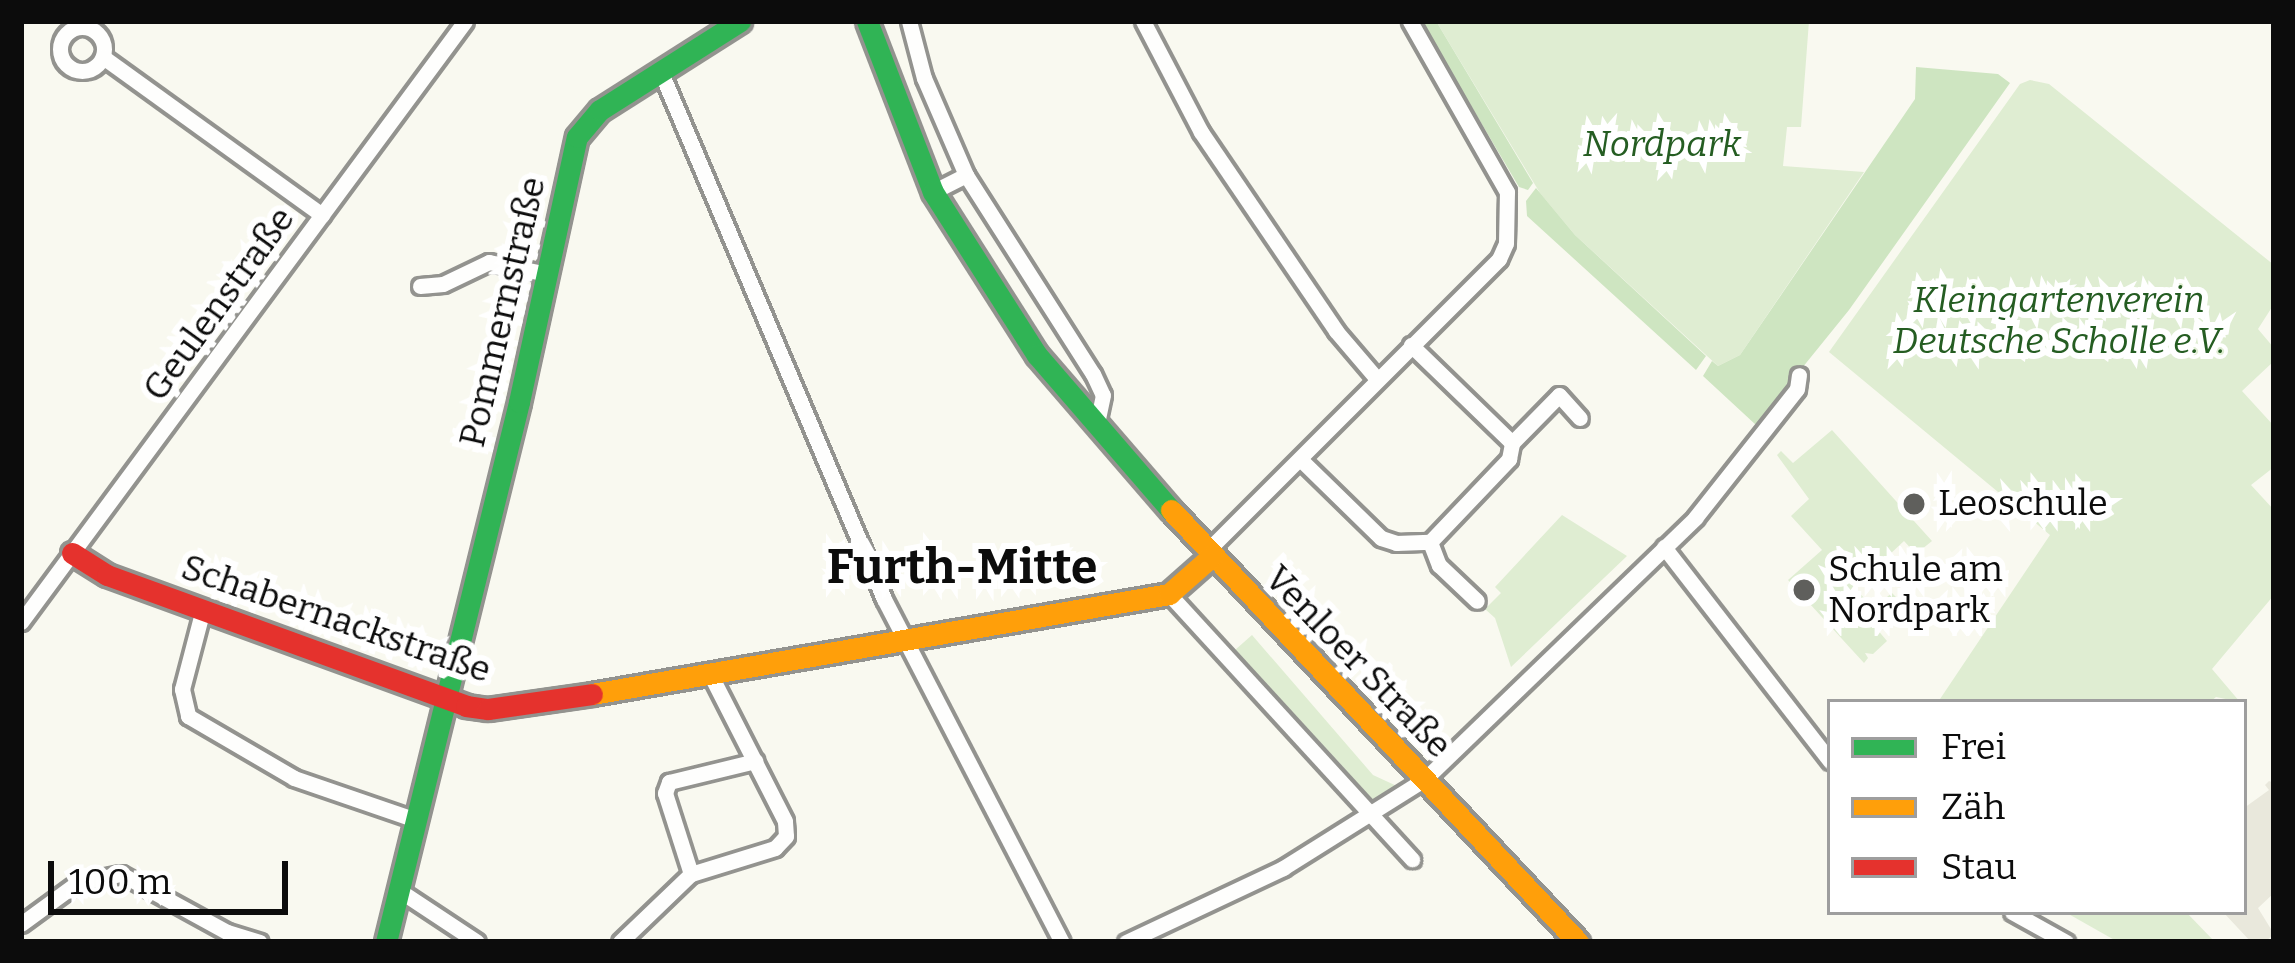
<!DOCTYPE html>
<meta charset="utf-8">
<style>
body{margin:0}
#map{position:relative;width:2295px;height:963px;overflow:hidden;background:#f9f9f0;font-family:Bitter,serif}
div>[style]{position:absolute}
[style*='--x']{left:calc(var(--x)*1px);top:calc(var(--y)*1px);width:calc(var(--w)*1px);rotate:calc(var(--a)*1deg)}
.green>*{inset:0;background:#dfedd2}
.forest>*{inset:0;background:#cee5c1}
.plaza>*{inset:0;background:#e9e8dc}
.roads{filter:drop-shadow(3px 0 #93938f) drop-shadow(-3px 0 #93938f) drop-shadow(0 3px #93938f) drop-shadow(0 -3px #93938f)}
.street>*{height:15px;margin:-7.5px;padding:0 7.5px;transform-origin:7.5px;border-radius:7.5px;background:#fefefd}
.street>.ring{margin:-7.5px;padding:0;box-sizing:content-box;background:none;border:15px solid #fefefd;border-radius:50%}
.fast>*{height:21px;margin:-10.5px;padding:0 10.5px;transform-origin:10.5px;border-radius:10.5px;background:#30b455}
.slow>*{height:21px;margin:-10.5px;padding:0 10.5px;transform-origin:10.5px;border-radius:10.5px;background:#ff9f0a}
.jam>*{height:21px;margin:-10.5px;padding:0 10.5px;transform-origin:10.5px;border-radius:10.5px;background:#e5322d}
.dots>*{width:33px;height:33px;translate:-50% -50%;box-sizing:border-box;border:6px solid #fff;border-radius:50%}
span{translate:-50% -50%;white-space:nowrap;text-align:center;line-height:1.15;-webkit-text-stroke:12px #fff;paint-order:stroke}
.park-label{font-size:36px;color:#255d22;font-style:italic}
.street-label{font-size:36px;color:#0c0c0c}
.poi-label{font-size:36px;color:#0c0c0c}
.left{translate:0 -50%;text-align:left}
.district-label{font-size:48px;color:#0c0c0c;font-weight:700}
.frame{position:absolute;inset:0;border:24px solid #0c0c0c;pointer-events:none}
.legend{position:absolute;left:1827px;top:699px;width:420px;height:216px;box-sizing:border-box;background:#fff;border:3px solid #9e9e9e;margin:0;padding:15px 21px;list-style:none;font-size:36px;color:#0c0c0c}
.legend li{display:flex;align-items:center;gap:24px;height:60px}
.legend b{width:60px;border:3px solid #9e9e9e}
.scale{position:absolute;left:48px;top:861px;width:240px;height:54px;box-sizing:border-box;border:6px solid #0c0c0c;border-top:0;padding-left:15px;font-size:36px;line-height:42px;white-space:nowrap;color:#0c0c0c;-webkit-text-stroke:9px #fff;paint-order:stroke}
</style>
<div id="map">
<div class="green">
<div style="clip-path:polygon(1436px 21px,1809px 21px,1801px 127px,1787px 127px,1783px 166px,1864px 172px,1740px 355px,1718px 366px,1575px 235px,1540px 193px)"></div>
<div style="clip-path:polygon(2030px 80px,2049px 84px,2274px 265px,2274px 304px,2258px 329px,2274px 348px,2274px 361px,2242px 391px,2274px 426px,2274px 467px,2251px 485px,2274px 510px,2274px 595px,2212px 669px,2240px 702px,2216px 697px,2210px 702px,1938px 702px,2050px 535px,1829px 352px,2020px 84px)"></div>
<div style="clip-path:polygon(1832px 430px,1932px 541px,1916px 554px,1904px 541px,1873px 570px,1864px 562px,1846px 578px,1873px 608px,1892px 593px,1902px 603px,1876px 628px,1887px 641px,1873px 654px,1865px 653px,1868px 658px,1864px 663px,1788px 580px,1822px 550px,1791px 516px,1809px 499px,1777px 455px,1781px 451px,1793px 463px)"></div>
<div style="clip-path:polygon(1562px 515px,1627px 556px,1511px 667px,1495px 618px,1485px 609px,1501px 593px,1495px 587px)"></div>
<div style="clip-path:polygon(1252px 635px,1373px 775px,1399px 787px,1377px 805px,1368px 804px,1341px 774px,1345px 769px,1235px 650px)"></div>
<div style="clip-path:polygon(2065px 912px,2186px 912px,2215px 942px,2118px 942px)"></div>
</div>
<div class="forest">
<div style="clip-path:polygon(1421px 21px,1436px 21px,1533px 183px,1528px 190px,1519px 187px)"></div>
<div style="clip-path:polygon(1916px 67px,1998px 74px,2010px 83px,1849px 310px,1756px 425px,1703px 376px,1712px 361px,1718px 366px,1740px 355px,1915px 99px)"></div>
<div style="clip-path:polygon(1536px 188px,1575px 235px,1706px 356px,1696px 370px,1527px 216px,1526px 201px)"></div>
</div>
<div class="plaza">
<div style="clip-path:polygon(2269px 781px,2274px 783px,2274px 893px,2258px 908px,2274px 934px,2265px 942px,2251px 942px,2223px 912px,2244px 912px,2244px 808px,2269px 790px,2265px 785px)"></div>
</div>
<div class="roads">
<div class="street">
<div style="--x:909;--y:21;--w:59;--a:75.3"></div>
<div style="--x:924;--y:78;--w:106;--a:66.6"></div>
<div style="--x:966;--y:175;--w:37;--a:153"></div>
<div style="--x:1143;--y:21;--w:125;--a:62.4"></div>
<div style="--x:1201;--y:132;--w:240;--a:55.8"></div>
<div style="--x:1336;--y:331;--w:63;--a:49.5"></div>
<div class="ring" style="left:60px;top:27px;width:29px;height:29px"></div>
<div style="--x:103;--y:57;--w:270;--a:35.8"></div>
<div style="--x:660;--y:70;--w:574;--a:67.05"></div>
<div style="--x:884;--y:599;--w:386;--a:62.6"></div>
<div style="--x:966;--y:175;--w:236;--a:57.5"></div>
<div style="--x:1093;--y:374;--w:23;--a:65"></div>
<div style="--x:1103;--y:395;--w:29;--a:102"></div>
<div style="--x:420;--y:286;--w:23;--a:-5"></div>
<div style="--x:443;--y:284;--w:51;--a:-25.6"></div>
<div style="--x:489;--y:262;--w:59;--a:11.7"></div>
<div style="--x:1411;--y:345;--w:141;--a:44.1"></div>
<div style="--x:1300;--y:459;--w:113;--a:44.3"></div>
<div style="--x:1381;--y:538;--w:16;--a:18"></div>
<div style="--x:1396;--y:543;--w:34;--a:-2"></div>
<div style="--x:1430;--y:542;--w:115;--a:-46.4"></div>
<div style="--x:1509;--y:459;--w:16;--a:-79"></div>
<div style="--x:1512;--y:443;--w:67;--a:-45.6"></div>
<div style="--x:1559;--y:395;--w:31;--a:48"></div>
<div style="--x:1430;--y:542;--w:25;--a:69"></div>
<div style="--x:1439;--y:565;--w:52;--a:43.5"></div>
<div style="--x:1664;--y:547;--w:271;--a:52.2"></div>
<div style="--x:1207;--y:551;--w:413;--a:-45"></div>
<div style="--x:1499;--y:259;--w:17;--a:-66"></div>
<div style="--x:1506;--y:243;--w:51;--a:-88.9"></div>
<div style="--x:1507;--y:192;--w:197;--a:-119.6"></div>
<div style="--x:1169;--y:594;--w:360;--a:47.5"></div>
<div style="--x:203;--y:609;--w:83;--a:104.7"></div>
<div style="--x:182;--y:689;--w:28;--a:77"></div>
<div style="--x:188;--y:716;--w:123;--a:30.3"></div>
<div style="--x:294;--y:778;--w:129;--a:19"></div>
<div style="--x:21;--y:622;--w:747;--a:-53.54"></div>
<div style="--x:691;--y:874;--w:85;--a:-107.8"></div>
<div style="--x:665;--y:793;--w:12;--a:-70"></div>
<div style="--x:669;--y:782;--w:89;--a:-13.7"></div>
<div style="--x:400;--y:891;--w:92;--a:33.5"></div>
<div style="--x:2012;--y:912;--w:62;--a:29.1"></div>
<div style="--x:21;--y:924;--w:69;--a:-36.2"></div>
<div style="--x:77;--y:883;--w:45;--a:-11.6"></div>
<div style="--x:121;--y:874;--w:121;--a:28.7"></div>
<div style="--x:227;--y:932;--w:34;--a:17"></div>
<div style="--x:620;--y:942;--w:98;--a:-43.8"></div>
<div style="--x:691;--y:874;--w:88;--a:-17.2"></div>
<div style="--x:775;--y:848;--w:16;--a:-47"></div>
<div style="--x:786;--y:836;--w:15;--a:-94"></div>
<div style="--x:785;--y:821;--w:163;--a:-117"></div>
<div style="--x:1126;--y:942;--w:174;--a:-25.2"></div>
<div style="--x:1283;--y:868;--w:168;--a:-32.1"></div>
<div style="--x:1425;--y:779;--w:376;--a:-44"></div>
<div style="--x:1695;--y:518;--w:164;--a:-51.7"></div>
<div style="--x:1797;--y:389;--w:14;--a:-82"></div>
</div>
<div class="fast">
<div style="--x:867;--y:21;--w:183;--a:68.9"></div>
<div style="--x:933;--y:192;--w:193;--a:57.5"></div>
<div style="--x:1037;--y:355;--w:205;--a:49.2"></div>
<div style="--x:386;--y:942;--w:556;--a:-76.16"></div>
<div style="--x:519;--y:402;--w:271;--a:-77.7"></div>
<div style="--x:577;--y:137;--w:35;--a:-50"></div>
<div style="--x:600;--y:110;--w:166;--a:-32.4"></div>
</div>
<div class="slow">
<div style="--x:1171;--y:510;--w:594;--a:46.71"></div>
<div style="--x:592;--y:694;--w:586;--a:-9.83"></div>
<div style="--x:1169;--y:594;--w:57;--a:-41.5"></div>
</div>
<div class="jam">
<div style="--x:72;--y:553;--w:41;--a:32.2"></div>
<div style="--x:107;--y:575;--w:382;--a:20"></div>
<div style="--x:466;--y:706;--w:22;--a:8"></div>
<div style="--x:488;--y:709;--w:105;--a:-8.2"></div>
</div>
</div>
<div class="dots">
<div style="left:1914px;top:504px;background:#5f5f5c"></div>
<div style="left:1804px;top:590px;background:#5f5f5c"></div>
</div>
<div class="park-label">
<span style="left:1662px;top:145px">Nordpark</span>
<span style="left:2059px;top:321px">Kleingartenverein<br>Deutsche Scholle e.V.</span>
</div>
<div class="street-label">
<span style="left:219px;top:304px;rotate:-54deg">Geulenstraße</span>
<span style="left:503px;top:312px;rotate:-77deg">Pommernstraße</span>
<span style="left:336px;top:619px;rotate:19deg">Schabernackstraße</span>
<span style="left:1358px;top:662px;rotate:46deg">Venloer Straße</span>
</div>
<div class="poi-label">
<span class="left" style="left:1938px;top:504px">Leoschule</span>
<span class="left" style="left:1828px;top:590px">Schule am<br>Nordpark</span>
</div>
<div class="district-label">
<span style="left:962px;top:568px">Furth-Mitte</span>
</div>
<div class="frame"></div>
<ul class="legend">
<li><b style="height:15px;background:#30b455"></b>Frei</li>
<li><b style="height:15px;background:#ff9f0a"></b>Zäh</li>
<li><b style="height:15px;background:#e5322d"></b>Stau</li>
</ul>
<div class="scale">100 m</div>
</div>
